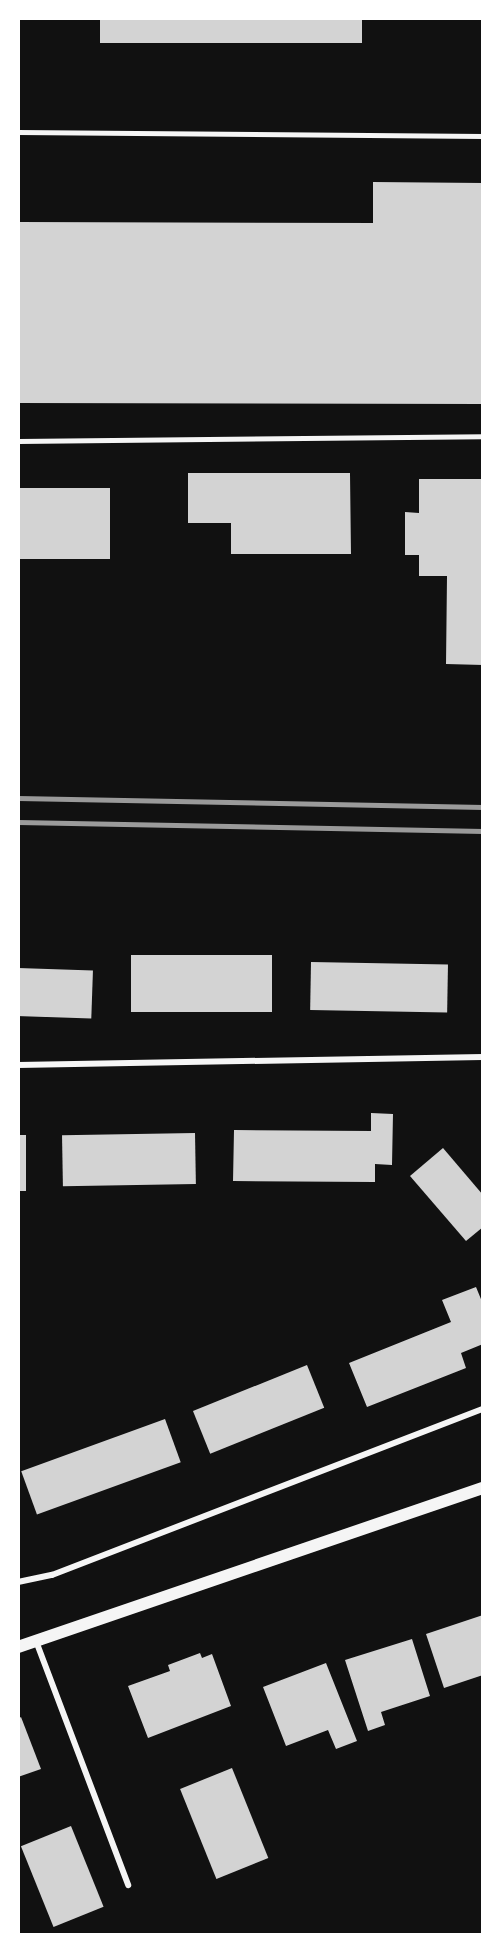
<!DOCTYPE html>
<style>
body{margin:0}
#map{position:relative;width:501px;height:1953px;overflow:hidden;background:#111;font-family:Mulish,sans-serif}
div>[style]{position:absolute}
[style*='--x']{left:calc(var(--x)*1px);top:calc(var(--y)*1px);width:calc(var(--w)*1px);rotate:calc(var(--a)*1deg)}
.building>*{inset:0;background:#d3d3d3;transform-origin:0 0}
.service>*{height:4.5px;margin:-2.25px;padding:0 2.25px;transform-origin:2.25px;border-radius:2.25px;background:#f5f5f5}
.minor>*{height:6px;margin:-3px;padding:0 3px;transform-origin:3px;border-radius:3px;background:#f5f5f5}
.secondary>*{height:12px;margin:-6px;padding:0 6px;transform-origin:6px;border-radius:6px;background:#f5f5f5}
.rail>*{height:4.5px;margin:-2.25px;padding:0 2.25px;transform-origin:2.25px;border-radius:2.25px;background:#9a9a9a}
span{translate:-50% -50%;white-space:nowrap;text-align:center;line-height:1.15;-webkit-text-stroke:4.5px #fff;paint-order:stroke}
.frame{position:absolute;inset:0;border:20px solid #fff;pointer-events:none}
</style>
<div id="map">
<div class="building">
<div style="left:100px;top:18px;width:262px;height:25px"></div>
<div style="clip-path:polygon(373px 182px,483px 183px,483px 404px,18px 403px,18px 222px,373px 223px)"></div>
<div style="clip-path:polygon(188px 473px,350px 473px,351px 554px,231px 554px,231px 523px,188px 523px)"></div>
<div style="clip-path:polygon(419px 479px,483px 479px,483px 665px,446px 664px,447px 576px,419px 576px,419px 555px,405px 555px,405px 512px,419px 513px)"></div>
<div style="left:18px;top:488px;width:92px;height:71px"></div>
<div style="left:131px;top:955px;width:141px;height:57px"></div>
<div style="left:311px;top:962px;width:137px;height:48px;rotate:1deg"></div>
<div style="left:18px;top:968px;width:75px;height:48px;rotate:2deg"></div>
<div style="clip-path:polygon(371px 1113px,393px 1114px,392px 1165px,375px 1164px,375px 1182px,233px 1181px,234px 1130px,371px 1131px)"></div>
<div style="left:195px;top:1133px;width:51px;height:133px;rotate:89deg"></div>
<div style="left:18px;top:1135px;width:8px;height:56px"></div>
<div style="clip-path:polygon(443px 1148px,483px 1195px,483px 1227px,466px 1241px,410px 1176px)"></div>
<div style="clip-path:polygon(476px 1287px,483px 1304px,483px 1344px,461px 1353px,466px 1368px,367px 1407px,349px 1363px,451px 1322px,442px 1300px)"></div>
<div style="left:307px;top:1365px;width:46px;height:123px;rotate:68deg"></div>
<div style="left:165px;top:1419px;width:46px;height:153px;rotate:70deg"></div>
<div style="clip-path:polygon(483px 1615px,483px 1675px,444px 1688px,426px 1634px)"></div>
<div style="clip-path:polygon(412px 1639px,430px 1696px,381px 1712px,385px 1725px,368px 1731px,345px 1660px)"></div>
<div style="clip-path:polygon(200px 1653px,202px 1658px,212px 1654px,231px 1706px,148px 1738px,128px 1686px,170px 1671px,168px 1665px)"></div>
<div style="clip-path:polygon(326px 1663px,357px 1741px,336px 1749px,328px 1730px,286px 1746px,263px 1687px)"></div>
<div style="clip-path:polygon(21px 1717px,41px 1769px,18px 1777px,18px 1719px)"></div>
<div style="left:232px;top:1768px;width:97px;height:56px;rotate:68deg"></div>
<div style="left:71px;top:1826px;width:87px;height:54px;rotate:68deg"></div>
</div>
<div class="service">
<div style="--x:18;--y:132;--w:465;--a:0.5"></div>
<div style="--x:18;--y:441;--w:465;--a:-0.6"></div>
</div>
<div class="minor">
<div style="--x:18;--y:1065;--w:465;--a:-1"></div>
<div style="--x:18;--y:1582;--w:35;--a:-12"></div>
<div style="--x:52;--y:1575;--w:462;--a:-21.1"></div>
<div style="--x:36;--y:1641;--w:261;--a:69.3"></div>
</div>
<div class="secondary">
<div style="--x:18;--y:1647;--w:491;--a:-18.9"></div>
</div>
<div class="rail">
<div style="--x:18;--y:798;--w:465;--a:1.1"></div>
<div style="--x:18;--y:822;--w:465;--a:1.1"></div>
</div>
<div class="frame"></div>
</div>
